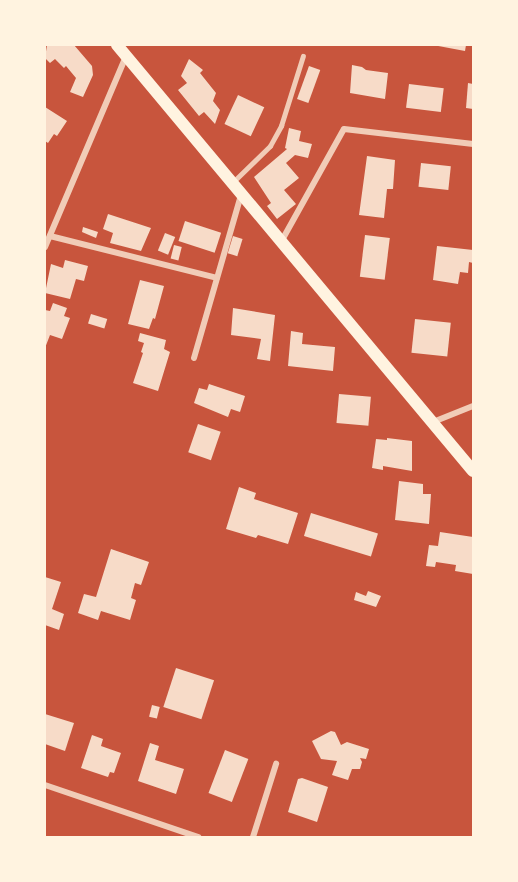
<!DOCTYPE html>
<style>
body{margin:0}
#map{position:relative;width:518px;height:882px;overflow:hidden;background:#c8553d;font-family:"PT Sans",sans-serif}
div>[style]{position:absolute}
[style*='--x']{left:calc(var(--x)*1px);top:calc(var(--y)*1px);width:calc(var(--w)*1px);rotate:calc(var(--a)*1deg)}
.building>*{inset:0;background:#f7dbc8;transform-origin:0 0}
.service>*{height:4.5px;margin:-2.25px;padding:0 2.25px;transform-origin:2.25px;border-radius:2.25px;background:#f1ccb7}
.minor>*{height:6px;margin:-3px;padding:0 3px;transform-origin:3px;border-radius:3px;background:#f1ccb7}
.secondary>*{height:12px;margin:-6px;padding:0 6px;transform-origin:6px;border-radius:6px;background:#fff3e0}
span{translate:-50% -50%;white-space:nowrap;text-align:center;line-height:1.15;-webkit-text-stroke:6px #fff3e0;paint-order:stroke}
.frame{position:absolute;inset:0;border:46px solid #fff3e0;pointer-events:none}
</style>
<div id="map">
<div class="building">
<div style="clip-path:polygon(47px 45px,74px 45px,92px 66px,93px 75px,83px 97px,70px 92px,76px 78px,66px 66px,64px 68px,55px 59px,50px 63px,45px 58px)"></div>
<div style="clip-path:polygon(433px 45px,466px 45px,465px 51px)"></div>
<div style="clip-path:polygon(189px 59px,203px 70px,200px 73px,216px 93px,213px 101px,220px 110px,215px 124px,204px 112px,199px 116px,178px 90px,187px 83px,181px 76px)"></div>
<div style="clip-path:polygon(352px 65px,362px 67px,366px 70px,388px 73px,385px 99px,350px 93px)"></div>
<div style="left:309px;top:66px;width:12px;height:35px;rotate:20deg"></div>
<div style="clip-path:polygon(468px 83px,473px 84px,473px 109px,466px 108px)"></div>
<div style="left:409px;top:84px;width:35px;height:24px;rotate:7deg"></div>
<div style="left:238px;top:95px;width:29px;height:32px;rotate:25deg"></div>
<div style="clip-path:polygon(45px 107px,67px 121px,57px 136px,54px 134px,48px 143px,45px 141px)"></div>
<div style="clip-path:polygon(289px 128px,301px 131px,299px 141px,312px 144px,308px 158px,295px 155px,286px 163px,299px 178px,284px 190px,296px 204px,277px 219px,267px 206px,271px 203px,254px 177px,287px 149px,285px 148px)"></div>
<div style="clip-path:polygon(367px 156px,395px 160px,393px 189px,387px 189px,384px 218px,359px 215px)"></div>
<div style="left:421px;top:163px;width:30px;height:24px;rotate:6deg"></div>
<div style="clip-path:polygon(108px 214px,151px 228px,141px 251px,110px 243px,113px 233px,103px 229px)"></div>
<div style="left:185px;top:221px;width:38px;height:21px;rotate:18deg"></div>
<div style="clip-path:polygon(83px 227px,98px 232px,96px 238px,82px 232px)"></div>
<div style="left:165px;top:233px;width:11px;height:19px;rotate:22deg"></div>
<div style="left:365px;top:235px;width:25px;height:42px;rotate:7deg"></div>
<div style="left:233px;top:236px;width:10px;height:18px;rotate:17deg"></div>
<div style="left:174px;top:245px;width:8px;height:14px;rotate:14deg"></div>
<div style="clip-path:polygon(437px 246px,473px 250px,473px 263px,469px 262px,468px 273px,460px 272px,458px 284px,433px 280px)"></div>
<div style="clip-path:polygon(65px 260px,88px 266px,84px 281px,76px 279px,70px 299px,45px 293px,51px 264px,63px 268px)"></div>
<div style="clip-path:polygon(140px 280px,164px 286px,155px 319px,153px 318px,149px 329px,128px 324px)"></div>
<div style="clip-path:polygon(53px 303px,67px 308px,64px 316px,70px 318px,62px 339px,50px 335px,45px 348px,45px 310px,50px 311px)"></div>
<div style="clip-path:polygon(233px 308px,275px 315px,270px 361px,257px 359px,261px 339px,231px 335px)"></div>
<div style="left:91px;top:314px;width:17px;height:10px;rotate:17deg"></div>
<div style="left:415px;top:319px;width:36px;height:34px;rotate:6deg"></div>
<div style="clip-path:polygon(291px 331px,303px 333px,302px 344px,335px 347px,333px 371px,288px 366px)"></div>
<div style="clip-path:polygon(140px 333px,166px 340px,164px 349px,170px 352px,158px 391px,133px 383px,143px 353px,141px 352px,144px 343px,138px 341px)"></div>
<div style="clip-path:polygon(209px 384px,245px 396px,240px 412px,231px 409px,228px 417px,194px 403px,199px 388px,207px 390px)"></div>
<div style="left:339px;top:394px;width:32px;height:29px;rotate:5deg"></div>
<div style="left:198px;top:424px;width:24px;height:30px;rotate:19deg"></div>
<div style="clip-path:polygon(387px 438px,412px 441px,412px 471px,383px 466px,383px 470px,372px 468px,376px 439px,387px 440px)"></div>
<div style="clip-path:polygon(399px 481px,423px 484px,423px 494px,431px 494px,429px 524px,395px 520px)"></div>
<div style="clip-path:polygon(239px 487px,256px 493px,254px 499px,298px 513px,288px 544px,258px 535px,256px 538px,226px 529px)"></div>
<div style="left:311px;top:513px;width:70px;height:24px;rotate:17deg"></div>
<div style="clip-path:polygon(440px 532px,473px 537px,473px 574px,455px 571px,456px 565px,436px 562px,435px 567px,426px 566px,429px 545px,438px 546px)"></div>
<div style="clip-path:polygon(111px 549px,149px 562px,141px 585px,135px 583px,131px 598px,136px 600px,130px 620px,101px 611px,98px 620px,78px 613px,84px 594px,96px 597px)"></div>
<div style="clip-path:polygon(45px 577px,61px 582px,52px 609px,64px 614px,59px 630px,45px 625px)"></div>
<div style="clip-path:polygon(368px 591px,381px 596px,376px 607px,354px 600px,356px 592px,366px 596px)"></div>
<div style="left:176px;top:668px;width:40px;height:41px;rotate:18deg"></div>
<div style="left:152px;top:705px;width:8px;height:12px;rotate:14deg"></div>
<div style="clip-path:polygon(45px 714px,74px 723px,65px 751px,45px 744px)"></div>
<div style="clip-path:polygon(331px 731px,335px 732px,341px 745px,347px 742px,369px 749px,366px 759px,360px 758px,362px 762px,360px 769px,352px 769px,348px 780px,332px 775px,337px 761px,321px 759px,312px 741px)"></div>
<div style="clip-path:polygon(92px 735px,103px 739px,101px 746px,121px 753px,114px 773px,110px 772px,108px 777px,81px 768px)"></div>
<div style="clip-path:polygon(150px 743px,159px 746px,155px 760px,184px 769px,176px 794px,138px 781px)"></div>
<div style="left:225px;top:750px;width:25px;height:46px;rotate:21deg"></div>
<div style="clip-path:polygon(302px 778px,328px 787px,317px 822px,288px 812px,298px 779px)"></div>
</div>
<div class="service">
<div style="--x:234;--y:181;--w:50;--a:-44.2"></div>
<div style="--x:270;--y:146;--w:23;--a:-61"></div>
<div style="--x:281;--y:126;--w:73;--a:-72.6"></div>
</div>
<div class="minor">
<div style="--x:50;--y:236;--w:172;--a:14.1"></div>
<div style="--x:281;--y:242;--w:129;--a:-60.9"></div>
<div style="--x:344;--y:129;--w:130;--a:6.6"></div>
<div style="--x:45;--y:247;--w:207;--a:-67"></div>
<div style="--x:194;--y:358;--w:170;--a:-73.9"></div>
<div style="--x:433;--y:422;--w:43;--a:-21.8"></div>
<div style="--x:45;--y:785;--w:162;--a:18.8"></div>
<div style="--x:253;--y:837;--w:77;--a:-72.5"></div>
</div>
<div class="secondary">
<div style="--x:117;--y:45;--w:555;--a:50.12"></div>
</div>
<div class="frame"></div>
</div>
